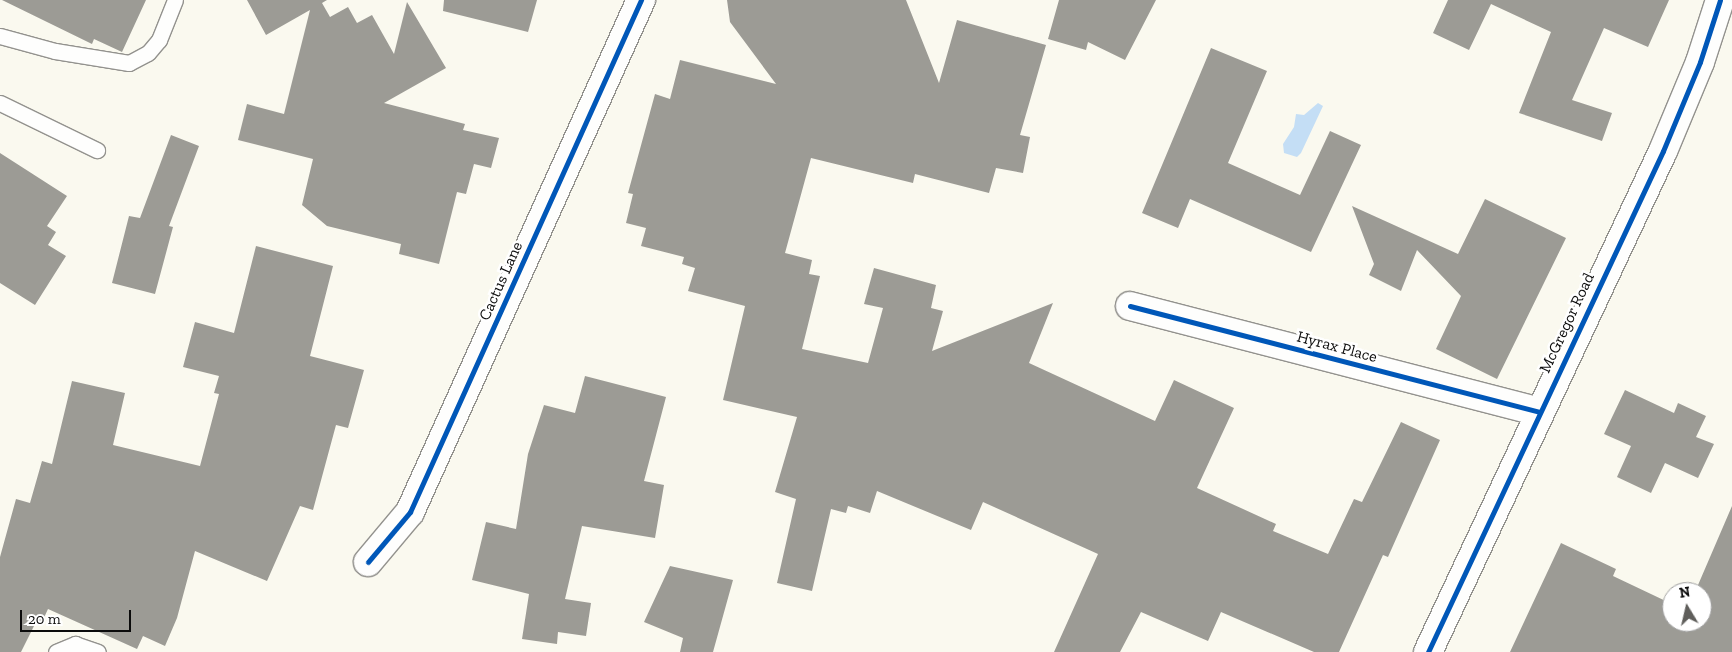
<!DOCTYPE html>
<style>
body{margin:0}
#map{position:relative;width:1732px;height:652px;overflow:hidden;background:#faf9ef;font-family:"Zilla Slab",serif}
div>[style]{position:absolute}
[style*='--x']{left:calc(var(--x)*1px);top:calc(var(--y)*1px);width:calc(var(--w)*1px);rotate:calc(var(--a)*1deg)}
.water>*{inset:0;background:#c4def5}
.building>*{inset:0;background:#9c9b95}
.roads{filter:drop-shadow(1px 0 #93928e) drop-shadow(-1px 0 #93928e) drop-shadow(0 1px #93928e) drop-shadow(0 -1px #93928e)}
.service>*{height:15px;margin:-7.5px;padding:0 7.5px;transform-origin:7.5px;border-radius:7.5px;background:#fefefd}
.minor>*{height:28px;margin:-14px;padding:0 14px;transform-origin:14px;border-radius:14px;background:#fefefd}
.cycleway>*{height:5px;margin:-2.5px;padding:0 2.5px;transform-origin:2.5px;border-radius:2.5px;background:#0057b8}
span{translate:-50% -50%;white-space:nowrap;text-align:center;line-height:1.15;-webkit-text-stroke:5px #fff;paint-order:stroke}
.street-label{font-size:16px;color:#0b0b0b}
.north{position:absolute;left:1662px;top:582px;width:50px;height:50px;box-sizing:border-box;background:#fff;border:1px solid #9d9d9d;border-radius:50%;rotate:351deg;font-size:14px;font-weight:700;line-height:20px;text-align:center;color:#0b0b0b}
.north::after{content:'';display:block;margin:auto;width:18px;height:22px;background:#5f5e5b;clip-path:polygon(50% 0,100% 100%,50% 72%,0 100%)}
.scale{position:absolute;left:20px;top:610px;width:111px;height:22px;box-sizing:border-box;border:2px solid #0b0b0b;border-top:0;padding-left:6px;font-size:15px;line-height:18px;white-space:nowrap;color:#0b0b0b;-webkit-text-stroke:4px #fff;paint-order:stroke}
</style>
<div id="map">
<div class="water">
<div style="clip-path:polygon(1318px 103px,1323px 106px,1301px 153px,1297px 157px,1284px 153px,1283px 144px,1294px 127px,1296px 114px,1304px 115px)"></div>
</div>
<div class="building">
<div style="clip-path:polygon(2px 0,146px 0,122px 52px,94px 39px,92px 44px)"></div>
<div style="clip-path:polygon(247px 0,327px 0,322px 3px,330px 17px,348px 7px,357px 23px,372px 15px,394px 54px,407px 2px,446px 68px,384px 103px,465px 124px,463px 130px,499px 138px,491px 168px,474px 164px,466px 194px,457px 192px,439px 264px,399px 254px,401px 244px,327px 226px,302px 205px,313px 159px,238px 140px,247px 104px,284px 114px,310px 10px,266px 35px)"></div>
<div style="clip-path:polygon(444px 0,537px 0,528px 32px,443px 11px)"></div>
<div style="clip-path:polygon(727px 0,906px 0,939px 83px,957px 20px,1046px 45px,1020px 135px,1030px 137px,1023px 173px,996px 168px,989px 193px,915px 174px,913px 183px,811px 158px,785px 253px,812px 260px,809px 274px,820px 276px,802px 349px,868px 363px,883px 308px,864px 304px,874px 268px,936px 285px,931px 308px,943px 311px,932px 351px,1053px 303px,1029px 363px,1155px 421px,1174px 380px,1234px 408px,1197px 488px,1276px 524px,1273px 531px,1328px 554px,1354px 499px,1362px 502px,1401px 422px,1440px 440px,1388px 557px,1383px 555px,1339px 652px,1314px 652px,1221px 612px,1208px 641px,1141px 612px,1120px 652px,1054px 652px,1098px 554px,983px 502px,971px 530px,877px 491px,870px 513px,848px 506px,846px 513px,831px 509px,812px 591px,777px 583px,796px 499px,775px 492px,797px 417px,723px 400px,745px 306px,688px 291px,695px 268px,682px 264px,684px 257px,641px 246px,646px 228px,626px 223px,633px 194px,628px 193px,655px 94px,670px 99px,680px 60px,776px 84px,730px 22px)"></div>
<div style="clip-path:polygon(1059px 0,1156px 0,1125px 60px,1088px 42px,1086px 50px,1048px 39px)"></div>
<div style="clip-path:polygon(1448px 0,1669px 0,1648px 47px,1604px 28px,1572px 100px,1612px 113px,1602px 141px,1519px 113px,1551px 32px,1491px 4px,1469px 50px,1433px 33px)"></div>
<div style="clip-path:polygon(1211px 48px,1267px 71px,1228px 163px,1300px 195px,1330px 131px,1361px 145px,1311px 252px,1190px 199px,1178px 228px,1142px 213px)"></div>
<div style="clip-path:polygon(171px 135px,199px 146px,169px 226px,173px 227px,155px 294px,112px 283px,129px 216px,140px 218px)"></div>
<div style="clip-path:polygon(0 153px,67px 196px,47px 226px,56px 232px,48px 245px,66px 256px,35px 305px,0 283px)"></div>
<div style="clip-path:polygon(1485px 199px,1566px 238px,1497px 379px,1436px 349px,1461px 296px,1417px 250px,1401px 291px,1369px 275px,1374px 264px,1352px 206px,1458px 254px)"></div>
<div style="clip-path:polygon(256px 246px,333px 266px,310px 356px,364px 370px,348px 428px,336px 425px,313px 510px,300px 506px,267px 581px,195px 551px,177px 618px,165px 646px,143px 636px,137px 649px,48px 609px,42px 622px,37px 620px,21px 652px,0 652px,0 557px,16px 499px,30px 503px,42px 461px,52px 464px,72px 381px,125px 393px,113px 445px,200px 466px,219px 394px,214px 393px,219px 376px,183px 367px,195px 322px,234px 333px)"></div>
<div style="clip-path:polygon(585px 376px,666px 397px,644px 481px,664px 485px,655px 538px,582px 526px,565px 599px,591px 603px,586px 636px,558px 632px,557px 644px,522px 639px,529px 594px,472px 580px,486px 522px,516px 529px,528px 454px,544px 405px,575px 413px)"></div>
<div style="clip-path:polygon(1625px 390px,1674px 413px,1678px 403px,1706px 416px,1696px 437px,1714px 444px,1698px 478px,1665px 463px,1651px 493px,1617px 477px,1631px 446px,1604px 434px)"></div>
<div style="clip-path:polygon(1732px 506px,1732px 652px,1510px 652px,1561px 543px,1616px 569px,1613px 576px,1672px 604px,1672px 622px,1702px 622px,1702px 592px,1695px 592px)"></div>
<div style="clip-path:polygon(670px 566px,733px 580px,713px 652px,680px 652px,683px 638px,644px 622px)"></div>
</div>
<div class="roads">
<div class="service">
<div style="--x:0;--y:36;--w:57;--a:15.3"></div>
<div style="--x:55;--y:51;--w:75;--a:9.2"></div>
<div style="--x:129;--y:63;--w:21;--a:-28"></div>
<div style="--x:148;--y:53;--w:17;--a:-50"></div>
<div style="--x:159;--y:40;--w:43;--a:-68.2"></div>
<div style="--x:0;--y:103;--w:108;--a:25.9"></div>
<div style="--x:56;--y:652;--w:21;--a:-23"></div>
<div style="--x:75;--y:644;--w:24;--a:19"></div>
</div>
<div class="minor">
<div style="--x:1130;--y:306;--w:423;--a:14.5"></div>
<div style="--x:368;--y:562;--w:65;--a:-50"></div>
<div style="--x:410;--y:512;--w:562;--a:-65.72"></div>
<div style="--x:1428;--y:652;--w:553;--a:-64.87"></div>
<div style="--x:1663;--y:151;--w:96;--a:-67.4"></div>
<div style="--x:1700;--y:62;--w:65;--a:-72.1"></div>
</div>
</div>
<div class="cycleway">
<div style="--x:1130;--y:306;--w:423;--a:14.5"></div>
<div style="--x:368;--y:562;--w:65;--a:-50"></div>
<div style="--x:410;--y:512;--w:562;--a:-65.72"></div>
<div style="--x:1428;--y:652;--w:553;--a:-64.87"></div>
<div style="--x:1663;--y:151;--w:96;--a:-67.4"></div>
<div style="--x:1700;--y:62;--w:65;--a:-72.1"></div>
</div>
<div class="street-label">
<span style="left:501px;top:281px;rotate:-66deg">Cactus Lane</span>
<span style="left:1567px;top:323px;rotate:-65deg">McGregor Road</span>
<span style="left:1337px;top:347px;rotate:15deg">Hyrax Place</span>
</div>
<div class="north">N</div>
<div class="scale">20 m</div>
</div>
